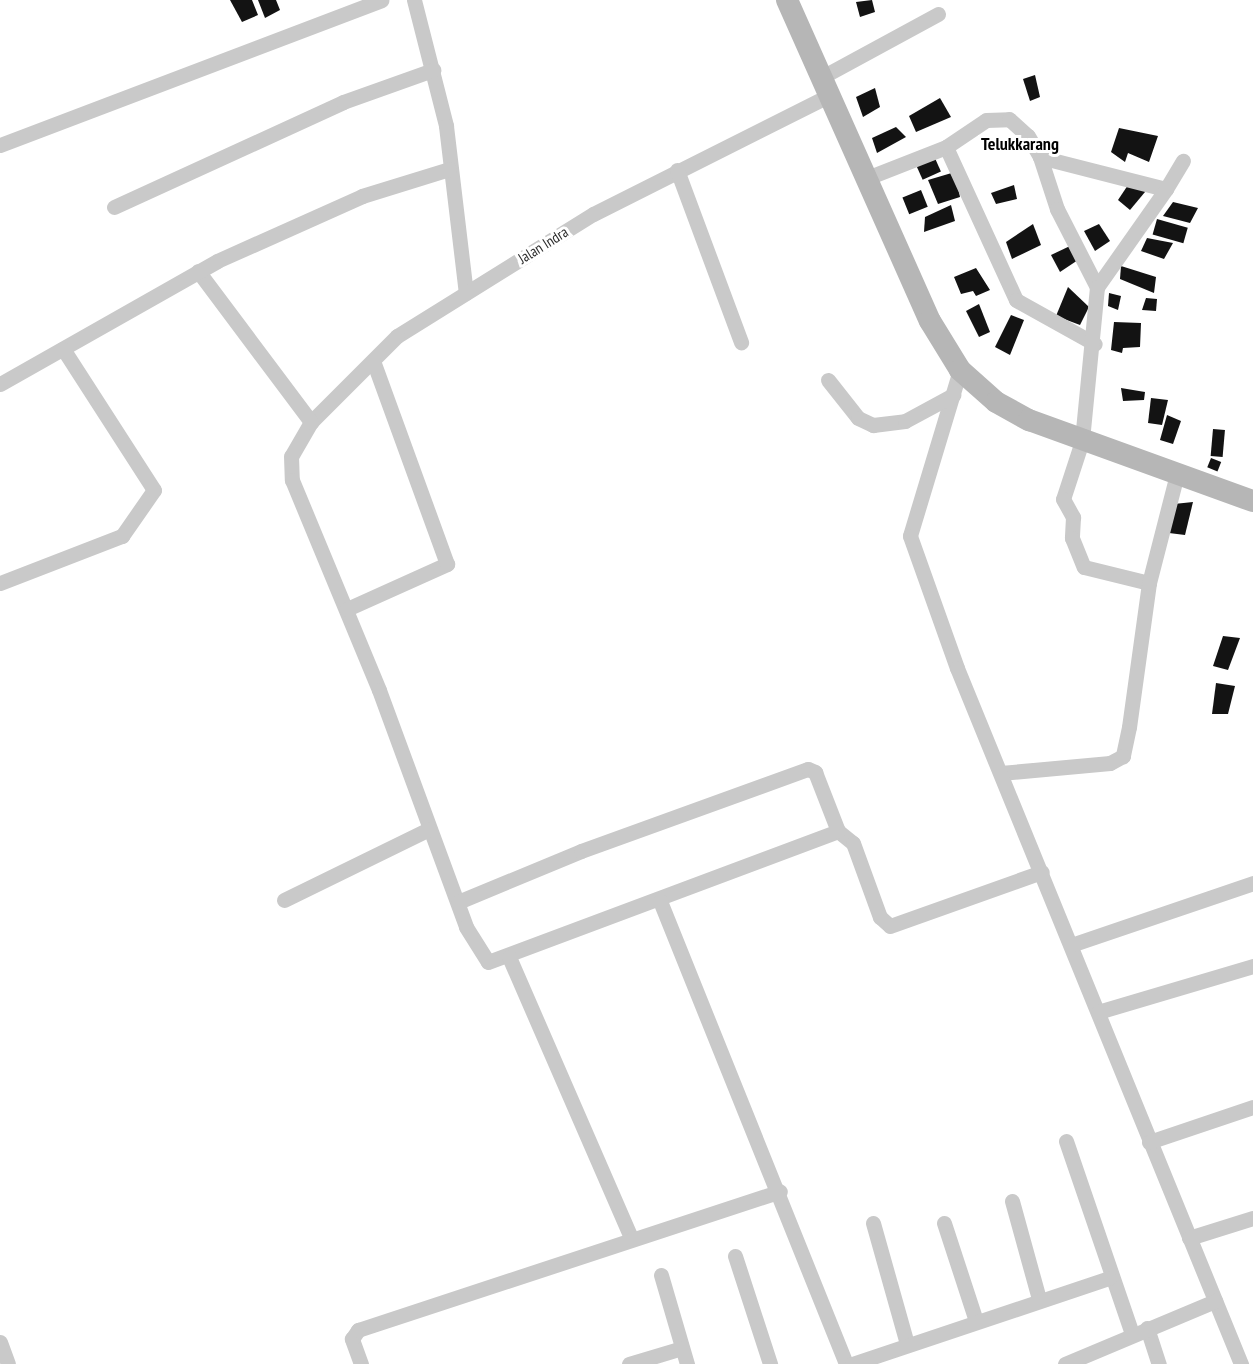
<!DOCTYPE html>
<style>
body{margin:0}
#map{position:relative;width:1253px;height:1364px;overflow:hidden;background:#fff;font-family:"PT Sans Narrow",sans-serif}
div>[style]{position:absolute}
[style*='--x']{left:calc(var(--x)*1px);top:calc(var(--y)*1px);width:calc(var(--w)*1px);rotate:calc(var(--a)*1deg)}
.building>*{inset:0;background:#131313;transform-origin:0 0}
.street>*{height:15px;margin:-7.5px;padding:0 7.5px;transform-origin:7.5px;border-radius:7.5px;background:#c9c9c9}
.secondary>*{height:22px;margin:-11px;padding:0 11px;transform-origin:11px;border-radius:11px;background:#b6b6b6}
span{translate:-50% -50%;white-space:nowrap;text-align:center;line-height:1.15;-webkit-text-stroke:6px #fff;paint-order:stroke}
.street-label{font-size:15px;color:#2c2c2c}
.quarter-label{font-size:18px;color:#000;font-weight:700}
</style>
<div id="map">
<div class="building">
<div style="clip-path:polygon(230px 0,252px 0,258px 15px,242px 22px)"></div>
<div style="clip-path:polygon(258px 0,276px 0,280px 10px,265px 18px)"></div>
<div style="clip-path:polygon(872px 0,875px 12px,860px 17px,856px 2px)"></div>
<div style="clip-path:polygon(1035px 75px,1040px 97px,1030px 101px,1023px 79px)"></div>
<div style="clip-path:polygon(875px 88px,880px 107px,863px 117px,856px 97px)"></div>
<div style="clip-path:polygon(940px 98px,951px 117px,916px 132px,909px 116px)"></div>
<div style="clip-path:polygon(896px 127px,906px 137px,877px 153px,872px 138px)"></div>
<div style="clip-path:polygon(1119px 128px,1158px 136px,1149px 162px,1128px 153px,1125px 162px,1111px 152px)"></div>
<div style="left:934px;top:156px;width:17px;height:20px;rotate:66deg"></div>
<div style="clip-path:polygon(955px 172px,960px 197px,938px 204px,928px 180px)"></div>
<div style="clip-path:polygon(1132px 179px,1150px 186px,1130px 210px,1118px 200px)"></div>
<div style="clip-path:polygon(1014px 185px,1017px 199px,996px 204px,991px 193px)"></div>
<div style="left:921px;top:190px;width:18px;height:20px;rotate:68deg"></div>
<div style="clip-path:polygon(1173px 202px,1198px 208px,1190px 223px,1163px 216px)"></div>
<div style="clip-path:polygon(951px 205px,955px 221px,924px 232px,925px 217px)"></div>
<div style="left:1157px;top:219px;width:32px;height:16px;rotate:16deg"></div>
<div style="clip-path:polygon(1033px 224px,1041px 245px,1012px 259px,1006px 242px)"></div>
<div style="clip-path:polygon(1099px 224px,1110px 241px,1095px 251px,1084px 231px)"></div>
<div style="clip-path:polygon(1147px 238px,1173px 243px,1164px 259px,1141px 251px)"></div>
<div style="clip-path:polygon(1070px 246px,1078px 260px,1060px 272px,1051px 255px)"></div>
<div style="clip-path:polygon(1121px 266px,1156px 277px,1154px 293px,1120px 279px)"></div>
<div style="clip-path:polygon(976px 268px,990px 290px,976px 296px,973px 291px,961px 294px,954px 277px)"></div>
<div style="clip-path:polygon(1068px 287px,1089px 307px,1080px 325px,1056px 316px)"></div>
<div style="clip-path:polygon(1109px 293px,1121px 296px,1118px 310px,1108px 306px)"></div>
<div style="clip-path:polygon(1146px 298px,1157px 299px,1156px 311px,1142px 310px)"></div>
<div style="clip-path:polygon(979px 304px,990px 332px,979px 337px,966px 311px)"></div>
<div style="clip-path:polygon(1011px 315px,1024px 320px,1010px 355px,995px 347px)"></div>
<div style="clip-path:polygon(1114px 322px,1141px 323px,1140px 347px,1123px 348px,1122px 353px,1111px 350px)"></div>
<div style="clip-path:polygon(1121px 388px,1145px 392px,1144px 400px,1123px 401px)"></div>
<div style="clip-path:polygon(1151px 398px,1168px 400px,1162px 425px,1148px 423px)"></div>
<div style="clip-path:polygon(1167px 415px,1181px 421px,1173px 444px,1160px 440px)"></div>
<div style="left:1213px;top:429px;width:12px;height:27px;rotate:5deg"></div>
<div style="left:1211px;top:458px;width:11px;height:10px;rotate:22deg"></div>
<div style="clip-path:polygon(1193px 502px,1185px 535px,1169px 533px,1174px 504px)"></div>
<div style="clip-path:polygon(1223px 636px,1240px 638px,1228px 670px,1213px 666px)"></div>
<div style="clip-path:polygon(1216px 683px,1235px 686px,1228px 714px,1212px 714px)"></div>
</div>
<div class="street">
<div style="--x:414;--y:0;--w:130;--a:75.7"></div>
<div style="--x:446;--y:126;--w:168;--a:83.2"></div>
<div style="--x:822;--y:77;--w:132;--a:-28.5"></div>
<div style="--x:830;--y:95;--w:265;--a:153.3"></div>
<div style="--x:593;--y:214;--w:231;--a:148.1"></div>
<div style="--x:397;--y:336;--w:122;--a:135"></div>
<div style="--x:311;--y:422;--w:39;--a:120"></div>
<div style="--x:291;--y:456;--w:24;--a:88"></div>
<div style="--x:292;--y:480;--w:227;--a:67.5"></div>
<div style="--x:379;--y:690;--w:252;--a:69.8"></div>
<div style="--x:466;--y:927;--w:41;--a:57.8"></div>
<div style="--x:488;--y:962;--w:374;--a:-20.5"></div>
<div style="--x:838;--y:831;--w:19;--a:39"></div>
<div style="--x:853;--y:843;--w:79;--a:70"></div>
<div style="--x:880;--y:917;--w:13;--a:42"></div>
<div style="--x:890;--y:926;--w:161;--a:-19.6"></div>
<div style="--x:0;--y:145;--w:408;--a:-20.8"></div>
<div style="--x:946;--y:147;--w:168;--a:65.4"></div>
<div style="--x:1016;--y:300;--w:90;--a:29.1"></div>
<div style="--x:1040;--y:157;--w:130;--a:14.3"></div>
<div style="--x:1166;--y:189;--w:120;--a:125.1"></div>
<div style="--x:677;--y:170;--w:184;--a:69.6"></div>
<div style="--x:867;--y:178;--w:85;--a:-21.4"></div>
<div style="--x:946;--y:147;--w:48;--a:-34"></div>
<div style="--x:986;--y:120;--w:23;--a:-2"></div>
<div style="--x:1009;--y:119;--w:25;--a:42"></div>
<div style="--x:1028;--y:136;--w:24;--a:60"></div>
<div style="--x:1040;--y:157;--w:55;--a:71.9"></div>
<div style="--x:1057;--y:209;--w:88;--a:62.9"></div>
<div style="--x:1097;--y:287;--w:155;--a:95.6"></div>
<div style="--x:1082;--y:441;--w:61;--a:108.1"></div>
<div style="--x:1063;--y:499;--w:21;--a:61"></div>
<div style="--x:1073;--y:517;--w:21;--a:93"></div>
<div style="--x:1072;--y:538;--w:31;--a:68"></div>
<div style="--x:1084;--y:567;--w:67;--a:13.8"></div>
<div style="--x:1149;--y:583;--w:145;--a:97.9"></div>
<div style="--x:1129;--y:727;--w:30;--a:102"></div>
<div style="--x:1123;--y:756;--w:15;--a:152"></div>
<div style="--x:1110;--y:763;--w:110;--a:174.8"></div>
<div style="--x:1166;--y:189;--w:33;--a:-59"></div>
<div style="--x:114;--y:207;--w:252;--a:-24.6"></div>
<div style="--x:343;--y:102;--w:96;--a:-19.6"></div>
<div style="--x:198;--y:271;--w:189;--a:53.2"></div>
<div style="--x:960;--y:370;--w:173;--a:106.8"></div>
<div style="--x:910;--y:536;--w:140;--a:70.4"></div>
<div style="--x:957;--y:668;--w:752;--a:67.8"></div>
<div style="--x:828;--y:380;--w:48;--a:51.7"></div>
<div style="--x:858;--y:418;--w:17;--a:25"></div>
<div style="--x:873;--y:425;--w:32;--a:-7"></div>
<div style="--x:905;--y:421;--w:55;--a:-28.4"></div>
<div style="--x:0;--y:384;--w:249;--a:-29.5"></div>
<div style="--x:217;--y:261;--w:159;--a:-24.1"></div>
<div style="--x:362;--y:196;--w:91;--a:-17.2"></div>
<div style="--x:0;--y:583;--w:131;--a:-21.1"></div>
<div style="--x:122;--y:536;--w:56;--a:-55.2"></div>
<div style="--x:154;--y:490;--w:168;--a:-122.8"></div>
<div style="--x:1149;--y:583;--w:113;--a:-75.6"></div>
<div style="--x:347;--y:609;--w:110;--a:-24.2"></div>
<div style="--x:447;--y:564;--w:216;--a:-110"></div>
<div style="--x:284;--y:900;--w:161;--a:-26.1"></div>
<div style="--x:660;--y:901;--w:499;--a:68.1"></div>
<div style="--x:458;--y:902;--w:133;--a:-22.5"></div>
<div style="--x:581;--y:851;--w:241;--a:-19.9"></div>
<div style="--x:808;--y:769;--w:8;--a:23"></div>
<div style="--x:815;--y:772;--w:63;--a:68.7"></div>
<div style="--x:1074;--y:944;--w:189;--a:-18.8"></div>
<div style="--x:509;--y:957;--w:306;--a:66.5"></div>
<div style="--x:1098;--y:1012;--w:162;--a:-16.5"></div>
<div style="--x:1066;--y:1141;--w:204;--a:71.1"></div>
<div style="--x:1149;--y:1142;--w:110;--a:-18.6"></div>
<div style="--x:1012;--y:1201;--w:102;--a:74.6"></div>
<div style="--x:873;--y:1223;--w:126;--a:74.3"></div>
<div style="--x:944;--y:1223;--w:100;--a:71.9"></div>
<div style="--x:1189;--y:1238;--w:67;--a:-17.4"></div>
<div style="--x:735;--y:1256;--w:114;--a:72"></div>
<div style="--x:661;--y:1275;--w:93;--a:73.7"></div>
<div style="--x:1147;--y:1328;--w:38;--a:72"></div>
<div style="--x:0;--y:1342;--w:23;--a:70"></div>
<div style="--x:361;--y:1364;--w:27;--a:-110"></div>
<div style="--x:352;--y:1339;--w:11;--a:-56"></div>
<div style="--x:358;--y:1330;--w:444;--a:-18.2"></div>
<div style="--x:629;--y:1364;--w:55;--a:-16.8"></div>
<div style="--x:852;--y:1364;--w:271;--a:-18.5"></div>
<div style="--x:1065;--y:1364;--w:163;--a:-22.8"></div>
</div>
<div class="secondary">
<div style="--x:787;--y:0;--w:351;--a:66"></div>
<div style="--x:930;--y:321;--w:57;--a:58.5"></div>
<div style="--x:960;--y:370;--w:48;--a:41.6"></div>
<div style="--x:996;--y:402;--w:38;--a:29"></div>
<div style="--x:1029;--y:420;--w:238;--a:19.9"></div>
</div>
<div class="street-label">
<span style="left:543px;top:245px;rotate:-32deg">Jalan Indra</span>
</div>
<div class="quarter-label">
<span style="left:1020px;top:144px">Telukkarang</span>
</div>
</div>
